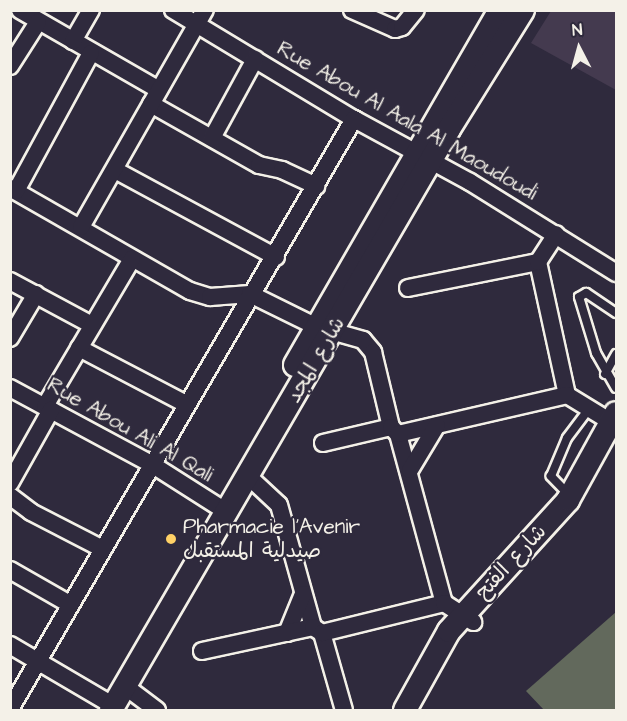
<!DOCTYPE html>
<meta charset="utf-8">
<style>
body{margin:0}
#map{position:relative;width:627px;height:721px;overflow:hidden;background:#2f2a3d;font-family:"Architects Daughter","Playpen Sans Arabic",sans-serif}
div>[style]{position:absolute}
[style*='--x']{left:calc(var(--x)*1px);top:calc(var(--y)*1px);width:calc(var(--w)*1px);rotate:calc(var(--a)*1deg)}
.built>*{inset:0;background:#443a4f}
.green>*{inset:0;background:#62695c}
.roads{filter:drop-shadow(2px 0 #f4f1e8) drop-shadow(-2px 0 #f4f1e8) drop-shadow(0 2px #f4f1e8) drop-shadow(0 -2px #f4f1e8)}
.lane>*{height:8px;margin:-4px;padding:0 4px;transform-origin:4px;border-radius:4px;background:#2f2a3d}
.street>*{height:16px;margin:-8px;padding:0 8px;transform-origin:8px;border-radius:8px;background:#2f2a3d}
.secondary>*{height:22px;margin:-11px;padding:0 11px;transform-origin:11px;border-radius:11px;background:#2f2a3d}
.dots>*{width:16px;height:16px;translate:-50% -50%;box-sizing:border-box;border:3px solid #2f2a3d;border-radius:50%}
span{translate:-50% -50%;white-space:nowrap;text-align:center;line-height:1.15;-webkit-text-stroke:4.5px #2f2a3d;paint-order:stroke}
.street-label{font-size:21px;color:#f4f1e8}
.poi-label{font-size:21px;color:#f4f1e8}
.left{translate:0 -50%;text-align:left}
.frame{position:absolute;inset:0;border:12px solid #f4f1e8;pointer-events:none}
.north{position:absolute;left:549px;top:18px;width:60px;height:60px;-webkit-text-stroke:4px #2f2a3d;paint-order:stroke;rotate:354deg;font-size:16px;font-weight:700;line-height:24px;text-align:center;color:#f4f1e8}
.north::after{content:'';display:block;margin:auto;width:21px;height:27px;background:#f4f1e8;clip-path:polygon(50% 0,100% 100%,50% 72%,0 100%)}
</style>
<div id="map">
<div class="built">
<div style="clip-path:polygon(551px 11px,616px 11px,616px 90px,531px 43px)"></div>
</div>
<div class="green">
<div style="clip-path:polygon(616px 612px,616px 710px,544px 710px,526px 691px)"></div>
</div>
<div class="roads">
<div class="lane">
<div style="--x:616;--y:313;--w:36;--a:-146"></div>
<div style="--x:586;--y:293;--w:8;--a:150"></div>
<div style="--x:579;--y:297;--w:59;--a:73.1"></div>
<div style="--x:596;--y:353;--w:40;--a:60.3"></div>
<div style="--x:605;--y:374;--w:23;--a:-61"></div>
<div style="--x:570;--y:496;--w:28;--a:-134"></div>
<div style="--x:551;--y:476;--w:41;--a:-67.2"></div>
<div style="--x:567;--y:438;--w:36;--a:-53"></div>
</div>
<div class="street">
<div style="--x:20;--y:10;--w:160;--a:29.9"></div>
<div style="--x:173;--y:10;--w:211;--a:31.1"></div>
<div style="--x:354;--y:119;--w:132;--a:28.5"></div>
<div style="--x:470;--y:182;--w:172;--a:31.9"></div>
<div style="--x:352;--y:10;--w:47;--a:23.8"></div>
<div style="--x:395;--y:29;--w:7;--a:-16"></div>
<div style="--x:402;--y:27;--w:22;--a:-51"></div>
<div style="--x:73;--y:41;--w:36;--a:-60"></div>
<div style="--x:10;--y:66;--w:52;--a:-57.5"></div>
<div style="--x:151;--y:104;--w:124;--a:29.5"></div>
<div style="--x:259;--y:165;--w:24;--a:12"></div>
<div style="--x:282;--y:170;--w:38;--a:25"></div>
<div style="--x:212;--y:138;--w:90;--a:-61.4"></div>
<div style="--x:115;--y:170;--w:183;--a:28.4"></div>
<div style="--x:10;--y:188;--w:207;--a:29.8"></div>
<div style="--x:190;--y:291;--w:21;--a:17"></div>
<div style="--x:210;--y:297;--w:40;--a:-4.3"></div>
<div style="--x:250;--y:294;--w:75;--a:26.2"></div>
<div style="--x:317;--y:327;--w:48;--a:15.8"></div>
<div style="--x:363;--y:340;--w:16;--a:50"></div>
<div style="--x:373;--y:352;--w:77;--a:76.5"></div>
<div style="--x:16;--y:191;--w:157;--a:-61.5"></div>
<div style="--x:81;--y:227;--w:250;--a:-60.3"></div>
<div style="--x:538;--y:262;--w:136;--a:77.7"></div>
<div style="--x:567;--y:395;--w:57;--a:31.5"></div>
<div style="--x:10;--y:281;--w:93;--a:28.2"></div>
<div style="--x:408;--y:288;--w:133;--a:-11.3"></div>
<div style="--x:538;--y:262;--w:33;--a:-57"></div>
<div style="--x:10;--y:338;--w:51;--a:-59.4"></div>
<div style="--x:79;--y:348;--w:121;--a:27.6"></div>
<div style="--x:10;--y:388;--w:162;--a:28.3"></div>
<div style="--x:153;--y:465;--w:88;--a:32.4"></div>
<div style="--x:45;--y:406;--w:171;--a:-59.4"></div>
<div style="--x:398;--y:434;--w:175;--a:74.8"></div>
<div style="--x:323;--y:443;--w:70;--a:-13.2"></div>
<div style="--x:391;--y:427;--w:10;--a:45"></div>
<div style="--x:398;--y:434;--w:173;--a:-13"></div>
<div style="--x:410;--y:470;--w:52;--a:-59"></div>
<div style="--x:248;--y:476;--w:42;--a:43.1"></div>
<div style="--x:279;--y:505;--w:127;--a:74.4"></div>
<div style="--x:10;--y:483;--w:84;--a:-60.7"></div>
<div style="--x:10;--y:496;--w:26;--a:37"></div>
<div style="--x:31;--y:512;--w:81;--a:27.2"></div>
<div style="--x:10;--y:570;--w:70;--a:29.8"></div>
<div style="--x:287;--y:633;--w:42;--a:-67.7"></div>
<div style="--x:322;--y:633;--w:80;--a:74.1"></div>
<div style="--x:10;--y:645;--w:121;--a:30.4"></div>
<div style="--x:202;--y:651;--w:114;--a:-12.2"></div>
<div style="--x:313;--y:627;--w:11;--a:34"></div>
<div style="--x:322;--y:633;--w:126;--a:-13.8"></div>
<div style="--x:444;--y:603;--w:35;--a:33"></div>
<div style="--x:126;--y:687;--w:39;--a:37"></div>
<div style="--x:10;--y:709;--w:683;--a:-59.76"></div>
</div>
<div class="secondary">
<div style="--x:295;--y:365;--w:410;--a:-60"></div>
<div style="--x:111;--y:710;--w:672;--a:-59.81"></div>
<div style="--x:449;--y:129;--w:140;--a:-58.1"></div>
<div style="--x:405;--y:710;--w:90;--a:-60.9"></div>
<div style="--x:449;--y:631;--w:177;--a:-47.7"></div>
<div style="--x:568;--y:500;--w:99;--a:-61.1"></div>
</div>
</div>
<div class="dots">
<div style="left:171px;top:539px;background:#ffd166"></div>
</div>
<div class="street-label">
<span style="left:407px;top:121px;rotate:30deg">Rue Abou Al Aala Al Maoudoudi</span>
<span style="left:316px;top:360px;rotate:-60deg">شارع المجد</span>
<span style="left:130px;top:430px;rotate:30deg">Rue Abou Ali Al Qali</span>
<span style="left:511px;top:562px;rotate:-47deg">شارع الفتح</span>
</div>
<div class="poi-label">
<span class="left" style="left:183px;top:539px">Pharmacie l'Avenir<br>صيدلية المستقبل</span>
</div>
<div class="frame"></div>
<div class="north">N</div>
</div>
